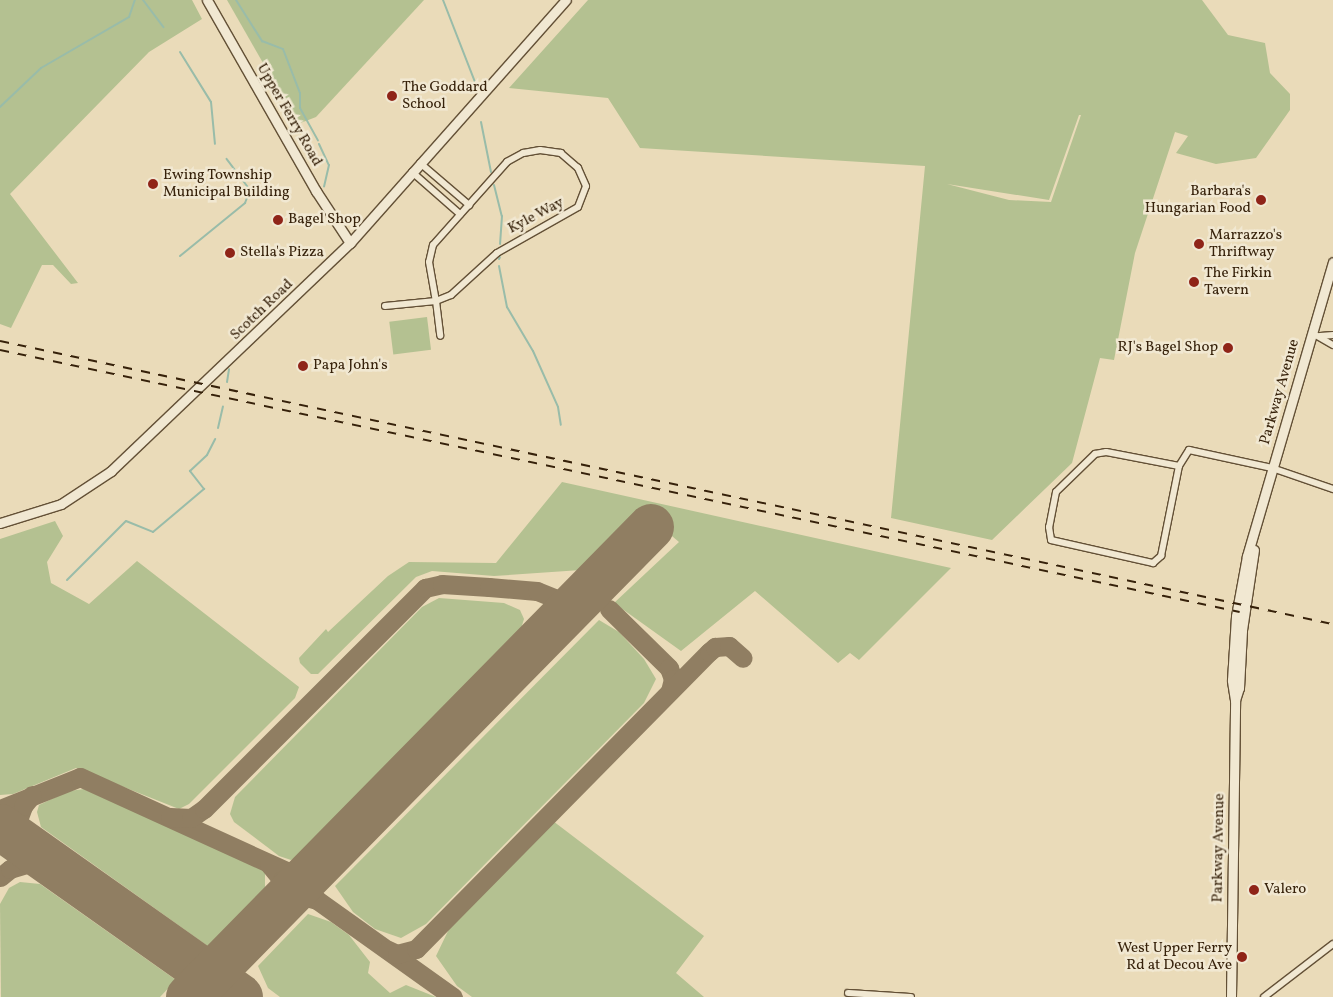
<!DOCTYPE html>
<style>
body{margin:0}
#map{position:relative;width:1333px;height:997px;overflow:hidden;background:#eadbb9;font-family:Vollkorn,serif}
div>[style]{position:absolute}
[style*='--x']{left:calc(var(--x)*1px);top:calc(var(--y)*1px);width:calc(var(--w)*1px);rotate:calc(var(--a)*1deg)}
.green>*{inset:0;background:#b4c191;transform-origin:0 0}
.stream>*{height:2px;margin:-1px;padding:0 1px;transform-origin:1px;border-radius:1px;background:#99bca9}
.taxiway>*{height:19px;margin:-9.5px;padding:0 9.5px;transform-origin:9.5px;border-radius:9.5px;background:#907e62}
.runway>*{height:46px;margin:-23px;padding:0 23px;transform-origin:23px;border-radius:23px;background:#907e62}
.roads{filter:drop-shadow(1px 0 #635036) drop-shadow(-1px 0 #635036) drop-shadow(0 1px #635036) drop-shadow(0 -1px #635036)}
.street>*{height:6px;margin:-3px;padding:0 3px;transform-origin:3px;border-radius:3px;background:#f1e8d2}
.secondary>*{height:9px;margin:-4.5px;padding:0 4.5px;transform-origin:4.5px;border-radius:4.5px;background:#f1e8d2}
.rail>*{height:2px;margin-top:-1px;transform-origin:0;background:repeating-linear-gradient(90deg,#36210a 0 9px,transparent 0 18px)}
.dots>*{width:14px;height:14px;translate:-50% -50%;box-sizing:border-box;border:2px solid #f1e8d2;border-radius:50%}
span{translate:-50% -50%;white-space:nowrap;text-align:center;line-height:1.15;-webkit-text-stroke:5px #f1e8d2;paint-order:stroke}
.poi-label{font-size:15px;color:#36210a}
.left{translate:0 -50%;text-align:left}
.right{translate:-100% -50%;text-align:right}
.street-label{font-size:15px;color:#36210a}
</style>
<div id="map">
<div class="green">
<div style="clip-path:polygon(0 0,192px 0,202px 19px,149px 52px,10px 194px,78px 283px,71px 284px,53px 265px,42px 265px,11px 328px,0 324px)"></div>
<div style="clip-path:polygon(227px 0,424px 0,316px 117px,298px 124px)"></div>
<div style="clip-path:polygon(evenodd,588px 0,1202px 0,1228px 35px,1265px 43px,1270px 73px,1290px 94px,1290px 110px,1256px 158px,1216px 164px,1176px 153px,1188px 136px,1175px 132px,1135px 253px,1114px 360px,1100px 358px,1072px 463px,992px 540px,891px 518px,925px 166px,640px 148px,608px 98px,509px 88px,588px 0,1079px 115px,1081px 115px,1051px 202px,1009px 200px,947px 184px,1049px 200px,1079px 115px)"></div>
<div style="left:427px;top:317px;width:33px;height:38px;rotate:83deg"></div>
<div style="clip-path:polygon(562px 482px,951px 568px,859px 660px,850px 653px,838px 663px,755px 591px,681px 651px,614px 603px,679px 542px,640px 509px,581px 570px,494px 576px,432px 571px,416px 577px,318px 674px,311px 674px,300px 663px,299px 658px,326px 629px,328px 632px,388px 576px,409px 562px,496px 563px)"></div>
<div style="clip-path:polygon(55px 521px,63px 536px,47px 562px,51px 583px,89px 604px,137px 561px,299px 687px,295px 698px,189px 804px,179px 809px,76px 768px,13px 794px,0 795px,0 539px)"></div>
<div style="clip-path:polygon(439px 598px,504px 603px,520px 610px,524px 619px,520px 632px,298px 857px,291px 860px,279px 856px,234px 822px,230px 814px,235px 797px,422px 607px)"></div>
<div style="clip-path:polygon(599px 620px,619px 632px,644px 659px,656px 679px,644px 703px,426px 924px,401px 938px,375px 929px,353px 912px,335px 886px)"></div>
<div style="clip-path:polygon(84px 789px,259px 867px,265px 872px,265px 890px,209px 947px,41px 827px,37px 812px,39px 805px,69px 791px)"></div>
<div style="clip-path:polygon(553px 821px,704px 936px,676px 973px,704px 997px,472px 997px,457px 986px,436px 956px,449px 929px)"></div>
<div style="clip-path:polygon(20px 882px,40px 884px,176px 980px,160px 997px,1px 997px,0 904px,9px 888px)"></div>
<div style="clip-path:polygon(308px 914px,331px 922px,349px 935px,370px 962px,368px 973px,390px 993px,406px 985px,436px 997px,280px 997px,268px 988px,258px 966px)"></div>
</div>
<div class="stream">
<div style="--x:143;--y:0;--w:34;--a:53"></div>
<div style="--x:236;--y:0;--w:49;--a:57.6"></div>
<div style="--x:262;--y:41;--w:22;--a:21"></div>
<div style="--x:283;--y:49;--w:47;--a:68.9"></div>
<div style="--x:300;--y:93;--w:15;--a:90"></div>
<div style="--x:300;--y:108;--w:37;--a:61"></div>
<div style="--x:443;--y:0;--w:93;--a:68.7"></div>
<div style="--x:180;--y:52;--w:59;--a:58.2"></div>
<div style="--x:211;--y:102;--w:42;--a:84.6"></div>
<div style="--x:0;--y:107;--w:57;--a:-43.6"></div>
<div style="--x:41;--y:68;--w:102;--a:-30.1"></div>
<div style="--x:129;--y:17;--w:18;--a:-71"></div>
<div style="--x:481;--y:122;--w:51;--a:78.7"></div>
<div style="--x:319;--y:144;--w:23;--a:65"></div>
<div style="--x:329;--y:165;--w:22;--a:103"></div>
<div style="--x:494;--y:185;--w:32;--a:76"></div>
<div style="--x:502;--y:216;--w:28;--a:94"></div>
<div style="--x:180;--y:256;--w:84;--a:-39.2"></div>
<div style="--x:245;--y:203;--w:14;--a:-69"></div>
<div style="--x:250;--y:190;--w:39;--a:-127"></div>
<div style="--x:499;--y:259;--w:2;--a:-63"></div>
<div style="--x:499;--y:266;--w:42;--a:79"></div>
<div style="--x:507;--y:307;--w:51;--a:59.4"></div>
<div style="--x:533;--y:351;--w:61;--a:65.9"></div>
<div style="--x:558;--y:407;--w:18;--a:81"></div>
<div style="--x:227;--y:382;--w:13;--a:-81"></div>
<div style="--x:218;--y:428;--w:22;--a:-77"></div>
<div style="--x:67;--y:580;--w:83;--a:-45"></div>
<div style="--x:126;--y:521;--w:29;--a:22"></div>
<div style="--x:153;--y:532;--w:67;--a:-40.1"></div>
<div style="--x:204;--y:489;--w:23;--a:-128"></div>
<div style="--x:190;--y:471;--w:23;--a:-43"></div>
<div style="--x:207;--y:455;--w:18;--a:-63"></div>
</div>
<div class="taxiway">
<div style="--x:609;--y:609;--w:84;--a:44.5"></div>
<div style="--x:669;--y:668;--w:12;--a:70"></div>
<div style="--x:673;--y:679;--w:12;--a:104"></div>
<div style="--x:0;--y:809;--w:86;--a:-21.8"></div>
<div style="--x:80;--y:777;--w:226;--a:24.5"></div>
<div style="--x:286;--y:871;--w:23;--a:5"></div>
<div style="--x:309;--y:873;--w:20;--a:-41"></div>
<div style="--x:170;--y:817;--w:21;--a:3"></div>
<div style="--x:191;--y:818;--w:16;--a:-35"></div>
<div style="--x:204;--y:809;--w:313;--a:-45"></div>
<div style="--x:425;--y:588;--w:17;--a:-13"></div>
<div style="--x:442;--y:584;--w:47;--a:3.7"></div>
<div style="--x:489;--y:587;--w:48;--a:4.8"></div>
<div style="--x:537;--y:591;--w:18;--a:22"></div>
<div style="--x:29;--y:847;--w:12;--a:-125"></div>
<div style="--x:22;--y:837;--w:17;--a:-103"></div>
<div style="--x:18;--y:820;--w:15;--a:-70"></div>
<div style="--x:23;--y:806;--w:14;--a:-51"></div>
<div style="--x:269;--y:864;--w:21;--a:51"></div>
<div style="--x:282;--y:880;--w:13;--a:81"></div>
<div style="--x:284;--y:893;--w:10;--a:107"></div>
<div style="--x:281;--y:903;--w:12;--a:132"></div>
<div style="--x:0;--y:877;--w:13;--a:-39"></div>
<div style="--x:10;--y:869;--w:21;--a:-17"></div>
<div style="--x:30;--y:863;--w:34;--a:15"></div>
<div style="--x:284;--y:900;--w:19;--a:-12"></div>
<div style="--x:303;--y:896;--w:15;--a:16"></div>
<div style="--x:317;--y:900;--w:167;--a:35.5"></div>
<div style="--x:388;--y:950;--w:10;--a:24"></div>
<div style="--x:397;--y:954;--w:20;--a:-15"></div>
<div style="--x:416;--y:949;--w:417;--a:-45.4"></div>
<div style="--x:709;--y:652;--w:8;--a:-40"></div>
<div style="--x:715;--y:647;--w:14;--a:-4"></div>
<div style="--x:729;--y:646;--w:18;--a:41"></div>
</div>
<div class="runway">
<div style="--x:0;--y:827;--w:294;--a:35.3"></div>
<div style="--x:189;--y:997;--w:659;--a:-45.49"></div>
</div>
<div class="roads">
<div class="street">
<div style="--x:420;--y:163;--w:65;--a:40.6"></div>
<div style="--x:412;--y:172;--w:64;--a:41.2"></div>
<div style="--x:385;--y:306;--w:51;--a:-5.6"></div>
<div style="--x:436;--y:301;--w:16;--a:-22"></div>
<div style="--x:451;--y:295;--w:62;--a:-42.4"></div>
<div style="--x:497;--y:253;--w:93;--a:-29.6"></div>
<div style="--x:578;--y:207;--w:22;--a:-69"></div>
<div style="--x:586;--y:186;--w:20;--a:-114"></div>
<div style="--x:578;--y:168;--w:23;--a:-139"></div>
<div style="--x:561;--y:153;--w:21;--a:-172"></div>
<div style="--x:540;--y:150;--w:17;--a:170"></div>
<div style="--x:523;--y:153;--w:18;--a:151"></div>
<div style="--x:507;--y:162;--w:111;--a:131.7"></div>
<div style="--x:433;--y:245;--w:17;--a:103"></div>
<div style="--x:429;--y:262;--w:40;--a:80"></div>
<div style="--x:436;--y:301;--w:35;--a:83"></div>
<div style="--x:1312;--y:333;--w:24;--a:30"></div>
<div style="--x:1320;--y:336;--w:13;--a:-4"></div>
<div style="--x:1179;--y:466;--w:74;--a:-169.1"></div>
<div style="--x:1106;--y:452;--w:11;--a:170"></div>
<div style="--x:1095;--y:454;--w:54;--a:135.7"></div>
<div style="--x:1056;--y:492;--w:36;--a:101"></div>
<div style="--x:1049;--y:527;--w:13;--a:81"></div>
<div style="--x:1051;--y:540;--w:105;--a:12.7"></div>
<div style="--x:1153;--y:563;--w:11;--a:-41"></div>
<div style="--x:1161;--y:556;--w:92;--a:-78.7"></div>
<div style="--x:1179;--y:466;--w:19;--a:-58"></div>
<div style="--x:1189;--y:450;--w:85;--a:12.2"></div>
<div style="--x:1272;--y:468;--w:65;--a:19"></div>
<div style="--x:848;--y:993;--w:63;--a:3.6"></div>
<div style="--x:1264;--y:997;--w:87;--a:-37.5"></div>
</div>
<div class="secondary">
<div style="--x:207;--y:0;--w:220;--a:60.3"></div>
<div style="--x:316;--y:191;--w:62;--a:56.8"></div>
<div style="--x:0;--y:523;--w:64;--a:-17.3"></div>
<div style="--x:61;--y:504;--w:60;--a:-33.4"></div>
<div style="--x:111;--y:471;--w:330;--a:-43.7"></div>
<div style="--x:350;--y:243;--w:325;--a:-48.4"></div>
<div style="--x:1235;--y:700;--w:13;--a:-72"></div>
<div style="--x:1239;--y:688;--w:58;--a:-87"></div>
<div style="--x:1242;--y:630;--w:81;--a:-81.5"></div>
<div style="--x:1231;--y:997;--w:297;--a:-89.2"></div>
<div style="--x:1235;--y:700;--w:20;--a:-99"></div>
<div style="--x:1232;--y:680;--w:64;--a:-86.4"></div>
<div style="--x:1236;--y:616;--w:61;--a:-79.6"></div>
<div style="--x:1247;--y:556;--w:306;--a:-73.7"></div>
</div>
</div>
<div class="rail">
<div style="--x:0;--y:341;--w:1363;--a:11.99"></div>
<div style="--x:0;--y:350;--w:1267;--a:11.93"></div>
</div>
<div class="dots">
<div style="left:392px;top:96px;background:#8f2418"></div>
<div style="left:153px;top:184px;background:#8f2418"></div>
<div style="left:1261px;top:200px;background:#8f2418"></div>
<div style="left:278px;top:220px;background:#8f2418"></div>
<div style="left:1199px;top:244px;background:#8f2418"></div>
<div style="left:230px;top:253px;background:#8f2418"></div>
<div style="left:1194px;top:282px;background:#8f2418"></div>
<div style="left:1228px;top:348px;background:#8f2418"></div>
<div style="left:303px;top:366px;background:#8f2418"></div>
<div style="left:1254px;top:890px;background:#8f2418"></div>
<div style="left:1242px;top:957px;background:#8f2418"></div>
</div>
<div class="poi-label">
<span class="left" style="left:402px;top:96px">The Goddard<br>School</span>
<span class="left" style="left:163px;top:184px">Ewing Township<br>Municipal Building</span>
<span class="right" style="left:1251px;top:200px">Barbara's<br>Hungarian Food</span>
<span class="left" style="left:288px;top:220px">Bagel Shop</span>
<span class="left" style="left:1209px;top:244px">Marrazzo's<br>Thriftway</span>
<span class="left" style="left:240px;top:253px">Stella's Pizza</span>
<span class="left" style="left:1204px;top:282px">The Firkin<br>Tavern</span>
<span class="right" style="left:1218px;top:348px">RJ's Bagel Shop</span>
<span class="left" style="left:313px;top:366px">Papa John's</span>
<span class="left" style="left:1264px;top:890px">Valero</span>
<span class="right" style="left:1232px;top:957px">West Upper Ferry<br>Rd at Decou Ave</span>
</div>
<div class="street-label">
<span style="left:289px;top:115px;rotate:60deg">Upper Ferry Road</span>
<span style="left:536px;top:216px;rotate:-28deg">Kyle Way</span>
<span style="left:262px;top:310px;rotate:-44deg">Scotch Road</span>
<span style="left:1280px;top:392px;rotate:-74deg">Parkway Avenue</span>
<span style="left:1219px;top:848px;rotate:-89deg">Parkway Avenue</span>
</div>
</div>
